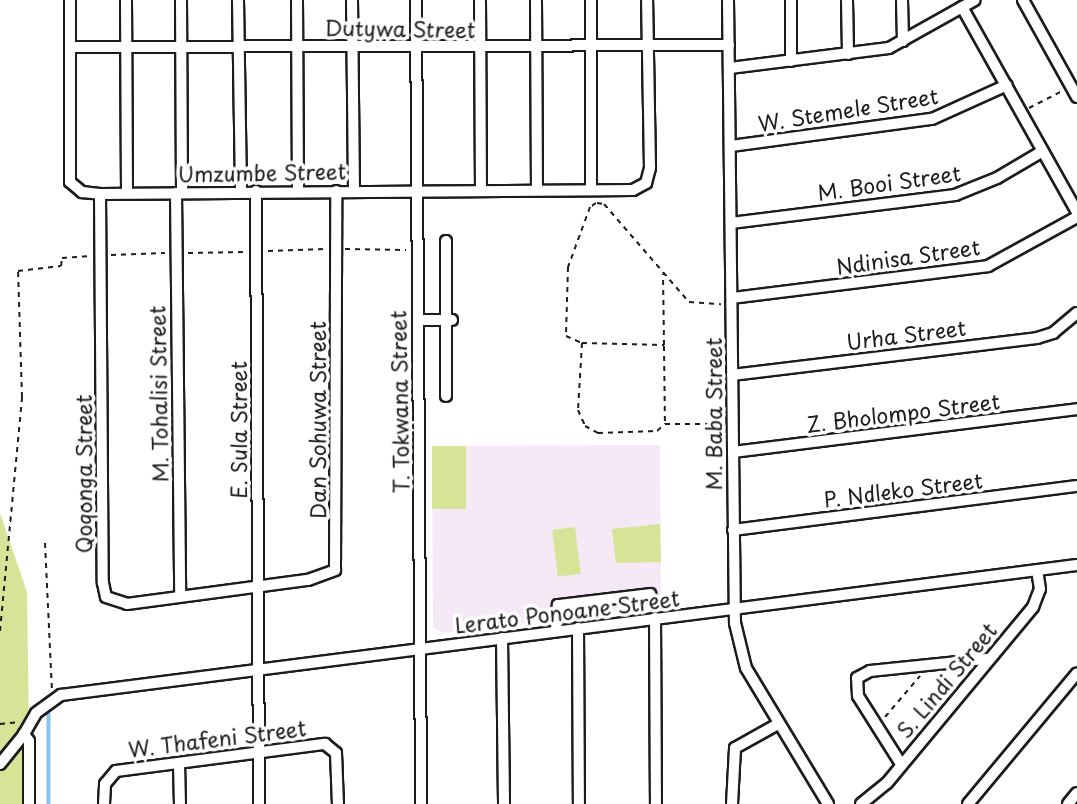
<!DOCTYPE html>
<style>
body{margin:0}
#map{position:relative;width:1077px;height:804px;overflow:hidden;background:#fff;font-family:"Playpen Sans",sans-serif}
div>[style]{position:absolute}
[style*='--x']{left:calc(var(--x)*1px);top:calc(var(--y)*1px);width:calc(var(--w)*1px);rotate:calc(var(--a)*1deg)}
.built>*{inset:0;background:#f5e9f6}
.green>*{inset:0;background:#d6e497;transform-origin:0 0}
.stream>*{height:3.5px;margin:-1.75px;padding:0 1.75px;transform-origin:1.75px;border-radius:1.75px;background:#89c3e8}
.path>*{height:2px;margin-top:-1px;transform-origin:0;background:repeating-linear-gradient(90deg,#1c1c1c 0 5px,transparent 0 10px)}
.roads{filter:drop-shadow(2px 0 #1c1c1c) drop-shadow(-2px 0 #1c1c1c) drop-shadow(0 2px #1c1c1c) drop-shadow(0 -2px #1c1c1c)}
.minor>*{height:10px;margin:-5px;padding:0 5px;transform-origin:5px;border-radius:5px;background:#fff}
span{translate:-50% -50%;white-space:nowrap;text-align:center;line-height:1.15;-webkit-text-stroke:7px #fff;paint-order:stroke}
.street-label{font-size:21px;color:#1c1c1c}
</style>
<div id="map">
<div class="built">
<div style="clip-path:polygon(660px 445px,661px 607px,442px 633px,433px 627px,432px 446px)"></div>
</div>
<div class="green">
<div style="left:432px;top:446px;width:34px;height:63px"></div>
<div style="clip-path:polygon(0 513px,27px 592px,30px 804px,0 804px)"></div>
<div style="clip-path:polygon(660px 524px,661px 562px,616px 563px,612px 529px)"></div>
<div style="left:575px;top:527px;width:47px;height:23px;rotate:83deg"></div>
</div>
<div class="stream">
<div style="--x:49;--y:714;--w:90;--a:90"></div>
</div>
<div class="path">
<div style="--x:1029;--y:108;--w:37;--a:-27"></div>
<div style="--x:596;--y:203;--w:7;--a:146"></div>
<div style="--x:590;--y:207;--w:64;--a:110.1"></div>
<div style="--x:568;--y:267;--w:69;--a:91.7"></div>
<div style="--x:566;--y:336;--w:17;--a:24"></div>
<div style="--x:582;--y:343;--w:82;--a:1.4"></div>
<div style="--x:664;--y:345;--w:71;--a:-90.8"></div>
<div style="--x:597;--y:203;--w:7;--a:8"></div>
<div style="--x:604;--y:204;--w:130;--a:49.1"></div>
<div style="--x:689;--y:302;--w:32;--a:4"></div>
<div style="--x:345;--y:249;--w:61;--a:0.9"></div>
<div style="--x:268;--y:251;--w:58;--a:-2"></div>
<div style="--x:188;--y:253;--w:57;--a:-1"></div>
<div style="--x:111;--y:255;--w:54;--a:-2.1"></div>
<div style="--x:582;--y:343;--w:67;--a:93.4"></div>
<div style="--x:578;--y:410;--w:17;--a:66"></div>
<div style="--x:585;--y:426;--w:15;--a:28"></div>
<div style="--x:598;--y:433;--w:59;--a:-1.9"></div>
<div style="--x:657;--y:431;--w:11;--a:-41"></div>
<div style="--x:664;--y:346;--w:78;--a:89.3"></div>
<div style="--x:665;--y:424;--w:56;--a:0"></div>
<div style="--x:45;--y:543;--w:146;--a:87.3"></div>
<div style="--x:0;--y:631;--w:235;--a:-84.6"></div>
<div style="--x:22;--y:397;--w:126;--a:-91.8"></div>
<div style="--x:18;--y:271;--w:43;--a:-6.6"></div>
<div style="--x:61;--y:266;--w:8;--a:-83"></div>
<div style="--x:62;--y:258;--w:29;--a:-4"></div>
<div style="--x:885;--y:717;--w:54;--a:-49.5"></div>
<div style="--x:0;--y:724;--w:20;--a:-6"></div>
</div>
<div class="roads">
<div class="minor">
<div style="--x:70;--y:0;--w:182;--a:90"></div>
<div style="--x:70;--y:182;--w:16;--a:40"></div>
<div style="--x:82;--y:192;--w:18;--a:6"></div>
<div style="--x:100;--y:194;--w:533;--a:-0.43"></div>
<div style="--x:633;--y:190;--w:15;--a:-28"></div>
<div style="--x:646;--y:183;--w:16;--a:-75"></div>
<div style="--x:650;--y:168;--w:168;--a:-91"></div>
<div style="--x:126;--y:0;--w:193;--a:89.7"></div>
<div style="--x:181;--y:0;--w:192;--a:89.7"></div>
<div style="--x:238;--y:0;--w:191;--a:89.1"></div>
<div style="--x:297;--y:0;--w:191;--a:89.7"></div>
<div style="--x:352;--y:0;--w:190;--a:89.4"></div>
<div style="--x:416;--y:0;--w:804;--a:89.64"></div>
<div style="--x:480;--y:0;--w:190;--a:89.7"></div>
<div style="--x:536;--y:0;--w:190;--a:89.7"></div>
<div style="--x:591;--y:0;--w:189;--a:90"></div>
<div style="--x:728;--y:0;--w:623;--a:89.36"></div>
<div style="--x:735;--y:623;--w:46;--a:76.3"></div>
<div style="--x:746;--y:668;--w:159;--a:58.9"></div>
<div style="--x:791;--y:0;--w:61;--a:90"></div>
<div style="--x:847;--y:0;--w:54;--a:88.9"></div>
<div style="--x:902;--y:0;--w:41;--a:88.6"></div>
<div style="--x:1023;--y:0;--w:111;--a:60.9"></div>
<div style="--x:962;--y:7;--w:235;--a:60.7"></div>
<div style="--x:71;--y:47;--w:658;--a:-0.17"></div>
<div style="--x:730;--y:68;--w:160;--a:-7.2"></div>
<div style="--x:889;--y:48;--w:98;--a:-29.2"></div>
<div style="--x:731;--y:146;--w:203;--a:-7.7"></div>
<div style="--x:932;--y:119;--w:82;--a:-24.4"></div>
<div style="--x:256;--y:191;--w:613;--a:89.72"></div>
<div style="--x:176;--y:193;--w:402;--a:89.4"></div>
<div style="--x:100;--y:194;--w:389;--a:89.6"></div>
<div style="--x:103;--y:583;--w:14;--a:78"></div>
<div style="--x:106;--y:597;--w:22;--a:18"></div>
<div style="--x:127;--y:604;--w:183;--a:-7.6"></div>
<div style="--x:308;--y:580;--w:29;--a:-20"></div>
<div style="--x:335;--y:570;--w:379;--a:-89.8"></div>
<div style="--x:731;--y:223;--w:226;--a:-7.1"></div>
<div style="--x:955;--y:195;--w:45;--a:-22"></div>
<div style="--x:997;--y:178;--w:53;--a:-30.4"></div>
<div style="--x:446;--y:241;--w:155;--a:90"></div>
<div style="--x:732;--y:298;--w:258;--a:-7.1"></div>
<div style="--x:988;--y:266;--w:102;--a:-28.8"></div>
<div style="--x:418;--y:320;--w:34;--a:0"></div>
<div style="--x:732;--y:375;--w:307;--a:-6.9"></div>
<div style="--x:1037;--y:338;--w:17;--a:-17"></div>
<div style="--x:1053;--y:333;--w:31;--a:-40"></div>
<div style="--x:733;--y:452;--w:347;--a:-7.1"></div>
<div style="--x:733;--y:530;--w:347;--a:-7.3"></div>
<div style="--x:655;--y:618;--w:186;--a:89.7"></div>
<div style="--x:578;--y:628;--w:176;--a:89.7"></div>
<div style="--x:556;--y:631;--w:26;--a:-86"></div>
<div style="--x:558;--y:605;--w:93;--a:-6.8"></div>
<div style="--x:502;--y:638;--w:166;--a:89.3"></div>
<div style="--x:0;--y:764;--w:38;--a:-51"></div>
<div style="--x:179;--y:764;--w:40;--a:88.6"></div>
<div style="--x:901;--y:764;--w:80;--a:-122.3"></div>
<div style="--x:858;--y:696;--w:18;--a:-93"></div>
<div style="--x:857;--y:678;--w:15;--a:-28"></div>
<div style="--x:870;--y:671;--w:118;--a:-5.9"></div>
<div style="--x:29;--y:804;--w:63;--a:-90"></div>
<div style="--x:29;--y:741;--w:9;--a:-126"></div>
<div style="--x:24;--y:734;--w:24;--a:-60"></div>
<div style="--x:36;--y:713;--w:31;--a:-36"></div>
<div style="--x:61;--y:695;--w:1024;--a:-7.29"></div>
<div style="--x:104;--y:804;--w:20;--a:-87"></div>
<div style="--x:105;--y:784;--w:17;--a:-50"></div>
<div style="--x:116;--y:771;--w:211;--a:-7.4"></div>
<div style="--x:325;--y:744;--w:14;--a:39"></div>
<div style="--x:336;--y:753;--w:51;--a:87.8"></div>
<div style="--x:732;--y:804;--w:56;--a:-86.9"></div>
<div style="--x:735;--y:748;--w:49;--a:-29.2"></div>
<div style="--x:861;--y:804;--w:33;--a:-39"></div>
<div style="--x:887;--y:783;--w:229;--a:-50.3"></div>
<div style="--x:1033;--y:607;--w:19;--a:-69"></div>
<div style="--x:1040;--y:589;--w:19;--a:-99"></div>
<div style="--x:968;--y:804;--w:170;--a:-50.2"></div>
<div style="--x:1068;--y:804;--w:14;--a:-51"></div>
</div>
</div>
<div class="street-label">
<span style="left:400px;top:28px;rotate:1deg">Dutywa Street</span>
<span style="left:848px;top:109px;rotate:-9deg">W. Stemele Street</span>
<span style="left:262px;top:172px;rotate:-1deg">Umzumbe Street</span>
<span style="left:889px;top:182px;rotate:-8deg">M. Booi Street</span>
<span style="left:908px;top:256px;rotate:-8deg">Ndinisa Street</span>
<span style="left:906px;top:334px;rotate:-7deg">Urha Street</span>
<span style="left:158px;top:394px;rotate:-91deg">M. Tohalisi Street</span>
<span style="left:399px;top:402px;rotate:-91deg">T. Tokwana Street</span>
<span style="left:903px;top:412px;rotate:-7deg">Z. Bholompo Street</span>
<span style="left:713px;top:414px;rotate:-90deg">M. Baba Street</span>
<span style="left:317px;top:420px;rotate:-90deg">Dan Sohuwa Street</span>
<span style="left:238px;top:430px;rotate:-90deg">E. Sula Street</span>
<span style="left:83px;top:474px;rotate:-90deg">Qoqonga Street</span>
<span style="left:903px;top:489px;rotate:-7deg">P. Ndleko Street</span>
<span style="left:567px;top:611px;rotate:-7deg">Lerato Ponoane Street</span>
<span style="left:946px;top:680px;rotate:-50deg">S. Lindi Street</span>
<span style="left:217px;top:738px;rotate:-7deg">W. Thafeni Street</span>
</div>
</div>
